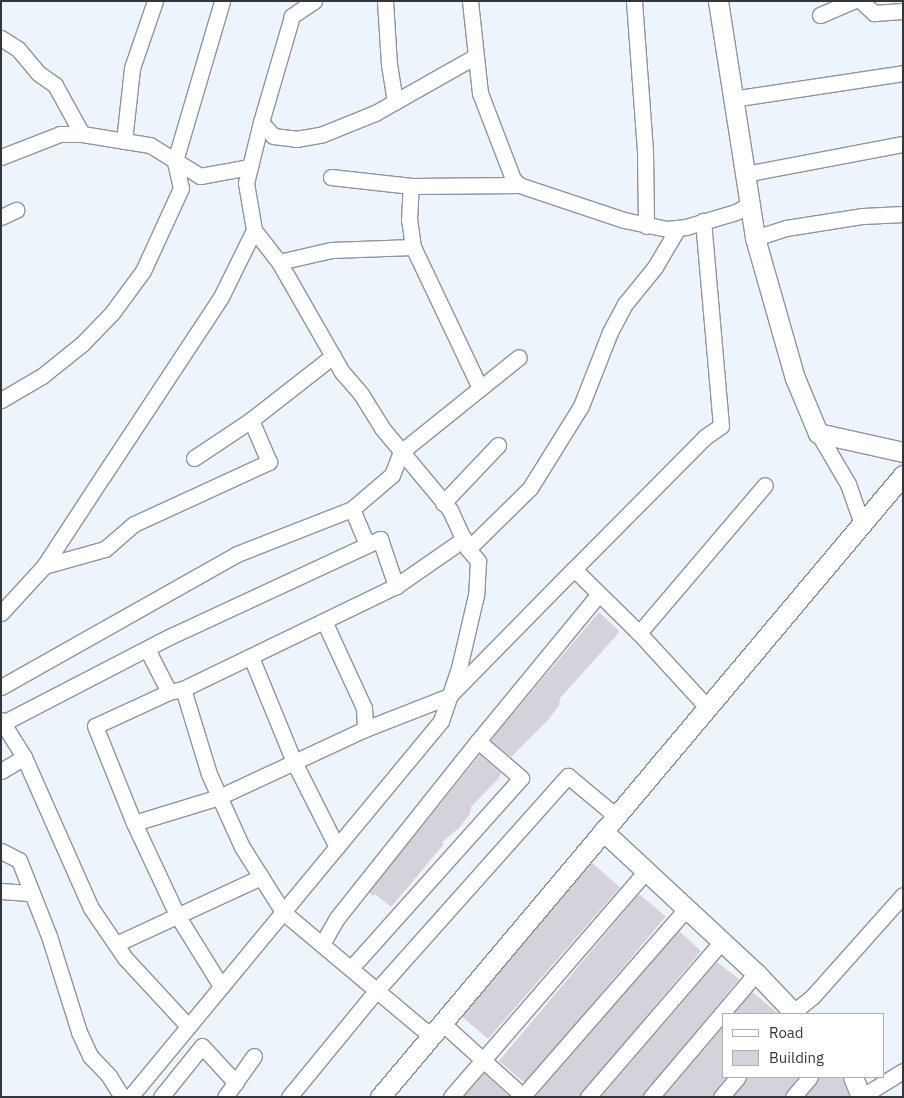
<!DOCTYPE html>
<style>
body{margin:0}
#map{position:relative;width:904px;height:1098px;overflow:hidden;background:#eef4fc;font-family:"IBM Plex Sans",sans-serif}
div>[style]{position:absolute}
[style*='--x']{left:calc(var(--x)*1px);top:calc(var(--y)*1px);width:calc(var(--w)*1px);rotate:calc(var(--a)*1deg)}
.building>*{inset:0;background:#d6d2db;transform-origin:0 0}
.roads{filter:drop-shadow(1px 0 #90959c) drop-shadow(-1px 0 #90959c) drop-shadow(0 1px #90959c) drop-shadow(0 -1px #90959c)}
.minor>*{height:15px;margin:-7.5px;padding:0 7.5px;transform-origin:7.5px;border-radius:7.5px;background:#fff}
.tertiary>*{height:19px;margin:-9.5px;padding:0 9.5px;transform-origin:9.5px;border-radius:9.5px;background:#fff}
span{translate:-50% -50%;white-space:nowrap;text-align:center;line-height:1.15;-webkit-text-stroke:5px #fff;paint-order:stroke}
.frame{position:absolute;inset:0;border:2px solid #34373a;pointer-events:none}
.legend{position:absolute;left:722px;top:1013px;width:162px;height:65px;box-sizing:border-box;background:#fff;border:1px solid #aeafb0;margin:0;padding:6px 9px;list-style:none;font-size:15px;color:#34373a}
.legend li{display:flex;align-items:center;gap:10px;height:25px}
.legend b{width:25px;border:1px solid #aeafb0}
</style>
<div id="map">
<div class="building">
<div style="clip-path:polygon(599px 612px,619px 631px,616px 636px,560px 698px,559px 705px,548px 720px,511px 757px,491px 740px)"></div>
<div style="clip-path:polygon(480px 755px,501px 773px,499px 778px,471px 807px,470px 814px,459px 828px,442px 842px,444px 844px,391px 907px,375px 894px,373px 896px,369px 892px)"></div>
<div style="left:592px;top:863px;width:37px;height:201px;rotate:41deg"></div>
<div style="left:639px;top:894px;width:35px;height:218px;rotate:40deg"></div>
<div style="clip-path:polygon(679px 931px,701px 951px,579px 1097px,535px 1097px)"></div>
<div style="clip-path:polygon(717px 962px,739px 979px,642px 1097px,601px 1097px)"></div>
<div style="clip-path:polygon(752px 992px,779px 1014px,733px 1014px)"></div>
<div style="clip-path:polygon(723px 1027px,723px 1077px,726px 1077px,712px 1097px,664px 1097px)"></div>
<div style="clip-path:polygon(484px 1073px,510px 1097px,464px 1097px)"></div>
<div style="clip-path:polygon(747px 1077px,798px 1077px,784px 1097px,734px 1097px)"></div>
<div style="clip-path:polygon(819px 1077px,842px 1077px,849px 1097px,806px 1097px)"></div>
</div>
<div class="roads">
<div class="minor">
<div style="--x:314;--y:1;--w:27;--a:146"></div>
<div style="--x:292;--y:16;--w:110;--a:106.3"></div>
<div style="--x:261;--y:122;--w:63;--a:103.8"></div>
<div style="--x:246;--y:183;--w:48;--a:80.3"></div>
<div style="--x:254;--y:230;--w:41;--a:52"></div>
<div style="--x:279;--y:262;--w:127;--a:60.2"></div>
<div style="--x:342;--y:372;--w:29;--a:49"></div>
<div style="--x:361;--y:394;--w:40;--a:58"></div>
<div style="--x:382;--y:428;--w:107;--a:50.3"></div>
<div style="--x:450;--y:510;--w:43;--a:65.2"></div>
<div style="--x:468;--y:549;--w:16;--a:50"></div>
<div style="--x:478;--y:561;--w:34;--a:93"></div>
<div style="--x:476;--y:595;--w:75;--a:103.1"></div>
<div style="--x:459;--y:668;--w:56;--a:108.8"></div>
<div style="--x:441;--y:721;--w:248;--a:129.6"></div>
<div style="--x:283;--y:912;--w:193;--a:40"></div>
<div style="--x:385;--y:1;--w:63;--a:86.4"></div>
<div style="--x:389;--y:64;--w:38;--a:81"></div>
<div style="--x:470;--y:1;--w:93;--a:83.8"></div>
<div style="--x:480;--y:93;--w:92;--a:69"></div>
<div style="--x:513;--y:179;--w:8;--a:45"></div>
<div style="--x:634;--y:1;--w:150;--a:85.8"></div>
<div style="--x:645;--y:151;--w:75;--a:89.2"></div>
<div style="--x:861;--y:1;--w:18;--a:43"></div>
<div style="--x:874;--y:13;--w:29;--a:-4"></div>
<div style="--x:820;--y:15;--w:36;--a:-23"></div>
<div style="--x:1;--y:38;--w:20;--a:33"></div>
<div style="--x:18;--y:49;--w:31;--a:50"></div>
<div style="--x:38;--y:73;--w:21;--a:35"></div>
<div style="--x:55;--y:85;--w:56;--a:61.1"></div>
<div style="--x:732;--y:99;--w:173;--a:-8.6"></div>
<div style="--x:261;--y:122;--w:18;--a:49"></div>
<div style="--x:273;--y:136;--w:23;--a:7"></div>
<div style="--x:296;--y:139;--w:27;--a:-10"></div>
<div style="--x:323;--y:134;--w:56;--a:-22"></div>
<div style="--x:375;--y:113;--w:114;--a:-29.5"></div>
<div style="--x:124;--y:141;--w:73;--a:-83.7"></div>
<div style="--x:132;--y:68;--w:71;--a:-71.1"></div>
<div style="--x:1;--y:157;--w:63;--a:-21.3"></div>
<div style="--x:60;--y:134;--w:22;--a:0"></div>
<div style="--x:82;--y:134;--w:69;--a:9.2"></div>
<div style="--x:150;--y:145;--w:59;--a:31.8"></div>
<div style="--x:200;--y:176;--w:51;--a:-10.2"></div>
<div style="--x:745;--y:174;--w:161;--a:-10.8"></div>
<div style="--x:331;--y:177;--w:81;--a:6.4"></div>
<div style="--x:1;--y:217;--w:17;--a:-25"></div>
<div style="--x:755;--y:238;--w:33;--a:-18"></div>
<div style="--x:786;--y:228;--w:78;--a:-8.9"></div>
<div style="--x:863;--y:216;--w:40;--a:-2.9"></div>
<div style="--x:279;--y:262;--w:53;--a:-13"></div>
<div style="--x:331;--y:250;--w:82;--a:-2.1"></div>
<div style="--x:480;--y:388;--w:156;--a:-115.4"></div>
<div style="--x:413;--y:247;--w:27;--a:-98"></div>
<div style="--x:409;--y:220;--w:34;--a:-87"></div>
<div style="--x:411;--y:186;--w:108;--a:-0.5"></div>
<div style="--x:519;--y:185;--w:111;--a:18.4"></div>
<div style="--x:624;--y:220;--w:44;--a:11.8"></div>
<div style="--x:667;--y:229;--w:19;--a:-6"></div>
<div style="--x:686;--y:227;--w:52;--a:-16.7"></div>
<div style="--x:736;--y:212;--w:16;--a:-30"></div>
<div style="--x:1;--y:400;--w:48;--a:-30.3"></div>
<div style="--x:42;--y:376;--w:51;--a:-38.7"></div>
<div style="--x:82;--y:344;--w:43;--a:-45.9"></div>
<div style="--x:112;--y:313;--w:52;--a:-53.6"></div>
<div style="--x:143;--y:271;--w:91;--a:-65.4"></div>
<div style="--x:181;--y:188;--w:28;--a:-103"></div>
<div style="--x:175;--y:161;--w:167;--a:-73.6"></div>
<div style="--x:818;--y:433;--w:59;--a:59.5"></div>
<div style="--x:848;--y:484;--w:42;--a:70.7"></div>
<div style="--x:194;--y:458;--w:69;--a:-33.7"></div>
<div style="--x:251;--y:420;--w:104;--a:-38"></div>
<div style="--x:443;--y:503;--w:80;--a:-46.5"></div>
<div style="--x:352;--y:509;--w:38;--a:67"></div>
<div style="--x:468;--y:549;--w:87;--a:-44.5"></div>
<div style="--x:530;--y:488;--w:97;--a:-58.1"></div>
<div style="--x:581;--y:406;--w:79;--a:-68.6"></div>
<div style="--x:610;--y:332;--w:32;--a:-62"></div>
<div style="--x:625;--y:304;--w:48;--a:-51"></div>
<div style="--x:655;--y:267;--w:45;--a:-59.5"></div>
<div style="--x:44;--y:566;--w:63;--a:-15.6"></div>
<div style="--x:105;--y:549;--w:38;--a:-41"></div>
<div style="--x:134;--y:524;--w:149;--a:-24.7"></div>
<div style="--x:269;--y:462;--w:46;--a:-113.2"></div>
<div style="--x:574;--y:569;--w:186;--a:-45.2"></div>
<div style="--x:705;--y:437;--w:19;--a:-35"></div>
<div style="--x:721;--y:426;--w:206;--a:-95"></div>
<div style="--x:1;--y:613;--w:64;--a:-47.5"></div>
<div style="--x:44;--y:566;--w:108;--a:-56.8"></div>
<div style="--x:103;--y:476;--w:214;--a:-56.6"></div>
<div style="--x:221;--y:297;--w:75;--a:-63.8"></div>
<div style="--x:324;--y:621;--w:96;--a:65.3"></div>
<div style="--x:364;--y:708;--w:21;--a:87"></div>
<div style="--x:639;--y:633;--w:194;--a:-49.6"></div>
<div style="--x:147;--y:649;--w:48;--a:62.9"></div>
<div style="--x:251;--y:657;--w:113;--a:67.7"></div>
<div style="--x:294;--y:762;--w:95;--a:63.2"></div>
<div style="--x:1;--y:687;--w:271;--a:-29.4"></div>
<div style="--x:237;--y:554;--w:123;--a:-21.4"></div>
<div style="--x:352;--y:509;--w:52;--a:-40.4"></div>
<div style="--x:392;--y:475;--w:25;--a:-69"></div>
<div style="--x:401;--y:452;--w:151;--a:-38.8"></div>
<div style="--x:183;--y:689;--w:14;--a:168"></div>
<div style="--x:169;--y:692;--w:81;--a:155.3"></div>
<div style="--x:95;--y:726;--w:105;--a:68.1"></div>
<div style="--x:134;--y:823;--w:102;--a:64.9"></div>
<div style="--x:177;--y:915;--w:84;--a:58.2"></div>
<div style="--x:1;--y:720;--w:44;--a:58.1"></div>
<div style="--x:3;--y:723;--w:187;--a:-27.4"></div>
<div style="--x:169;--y:637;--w:233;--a:-24.9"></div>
<div style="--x:380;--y:539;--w:50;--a:71.2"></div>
<div style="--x:396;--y:586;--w:83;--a:-34.7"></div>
<div style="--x:478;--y:741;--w:189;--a:-50.6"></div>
<div style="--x:1;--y:771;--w:27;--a:-31"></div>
<div style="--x:24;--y:757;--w:165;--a:66.1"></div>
<div style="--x:91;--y:908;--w:60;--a:55.8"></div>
<div style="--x:125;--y:958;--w:93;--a:47.2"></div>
<div style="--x:134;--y:823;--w:89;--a:-17"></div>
<div style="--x:219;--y:797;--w:161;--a:-25"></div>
<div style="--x:365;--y:729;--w:90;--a:-21.4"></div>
<div style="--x:449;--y:696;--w:178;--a:-45.5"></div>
<div style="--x:574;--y:569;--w:91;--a:44.6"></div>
<div style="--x:639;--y:633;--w:102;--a:47.4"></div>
<div style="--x:1;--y:851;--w:20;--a:27"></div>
<div style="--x:19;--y:860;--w:82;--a:68.5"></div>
<div style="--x:49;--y:936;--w:101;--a:72.6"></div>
<div style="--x:79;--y:1032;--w:26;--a:65"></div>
<div style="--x:90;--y:1056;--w:28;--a:46"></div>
<div style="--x:109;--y:1076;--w:25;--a:58"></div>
<div style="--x:1;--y:891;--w:31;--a:4"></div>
<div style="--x:116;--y:944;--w:160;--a:-24.8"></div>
<div style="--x:322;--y:944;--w:30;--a:-60"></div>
<div style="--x:337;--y:918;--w:226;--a:-51.5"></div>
<div style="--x:478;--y:741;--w:57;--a:40.7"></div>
<div style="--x:521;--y:778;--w:255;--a:131.8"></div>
<div style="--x:791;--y:1014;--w:28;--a:-39"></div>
<div style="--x:813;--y:996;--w:135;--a:-48.3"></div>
<div style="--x:442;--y:1023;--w:110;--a:42.1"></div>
<div style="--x:130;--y:1097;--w:240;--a:-50.4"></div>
<div style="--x:283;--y:912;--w:77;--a:-122.2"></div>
<div style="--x:242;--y:847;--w:80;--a:-114.3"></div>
<div style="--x:209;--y:774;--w:89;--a:-107"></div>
<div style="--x:183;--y:689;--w:237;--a:-25.8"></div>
<div style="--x:161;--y:1097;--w:65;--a:-51.2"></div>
<div style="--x:202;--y:1046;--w:50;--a:47.4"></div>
<div style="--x:225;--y:1097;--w:50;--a:-54.7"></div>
<div style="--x:289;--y:1097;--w:139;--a:-50.6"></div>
<div style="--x:377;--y:990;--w:287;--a:-48.3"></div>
<div style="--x:568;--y:776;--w:62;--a:39.8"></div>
<div style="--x:451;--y:1097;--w:298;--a:-49.2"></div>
<div style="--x:522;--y:1097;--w:249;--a:-48.9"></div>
<div style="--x:588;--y:1097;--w:206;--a:-49.3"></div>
<div style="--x:651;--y:1097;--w:162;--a:-49.7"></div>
<div style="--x:721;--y:1097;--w:26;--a:-50"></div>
<div style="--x:793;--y:1097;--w:26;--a:-50"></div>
<div style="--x:861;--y:1097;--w:49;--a:-31.8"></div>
</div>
<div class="tertiary">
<div style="--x:718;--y:1;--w:240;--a:81.1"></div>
<div style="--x:755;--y:238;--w:146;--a:74.1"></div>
<div style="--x:795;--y:378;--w:60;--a:67.3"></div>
<div style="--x:818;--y:433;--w:87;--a:12.6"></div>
<div style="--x:603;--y:831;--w:209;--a:42.9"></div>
<div style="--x:756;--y:973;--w:57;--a:46.4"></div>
<div style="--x:853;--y:1077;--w:22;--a:68"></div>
<div style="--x:380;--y:1097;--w:813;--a:-49.94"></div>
</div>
</div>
<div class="frame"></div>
<ul class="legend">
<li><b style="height:6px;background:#fff"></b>Road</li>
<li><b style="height:14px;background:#d6d2db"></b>Building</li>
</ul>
</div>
